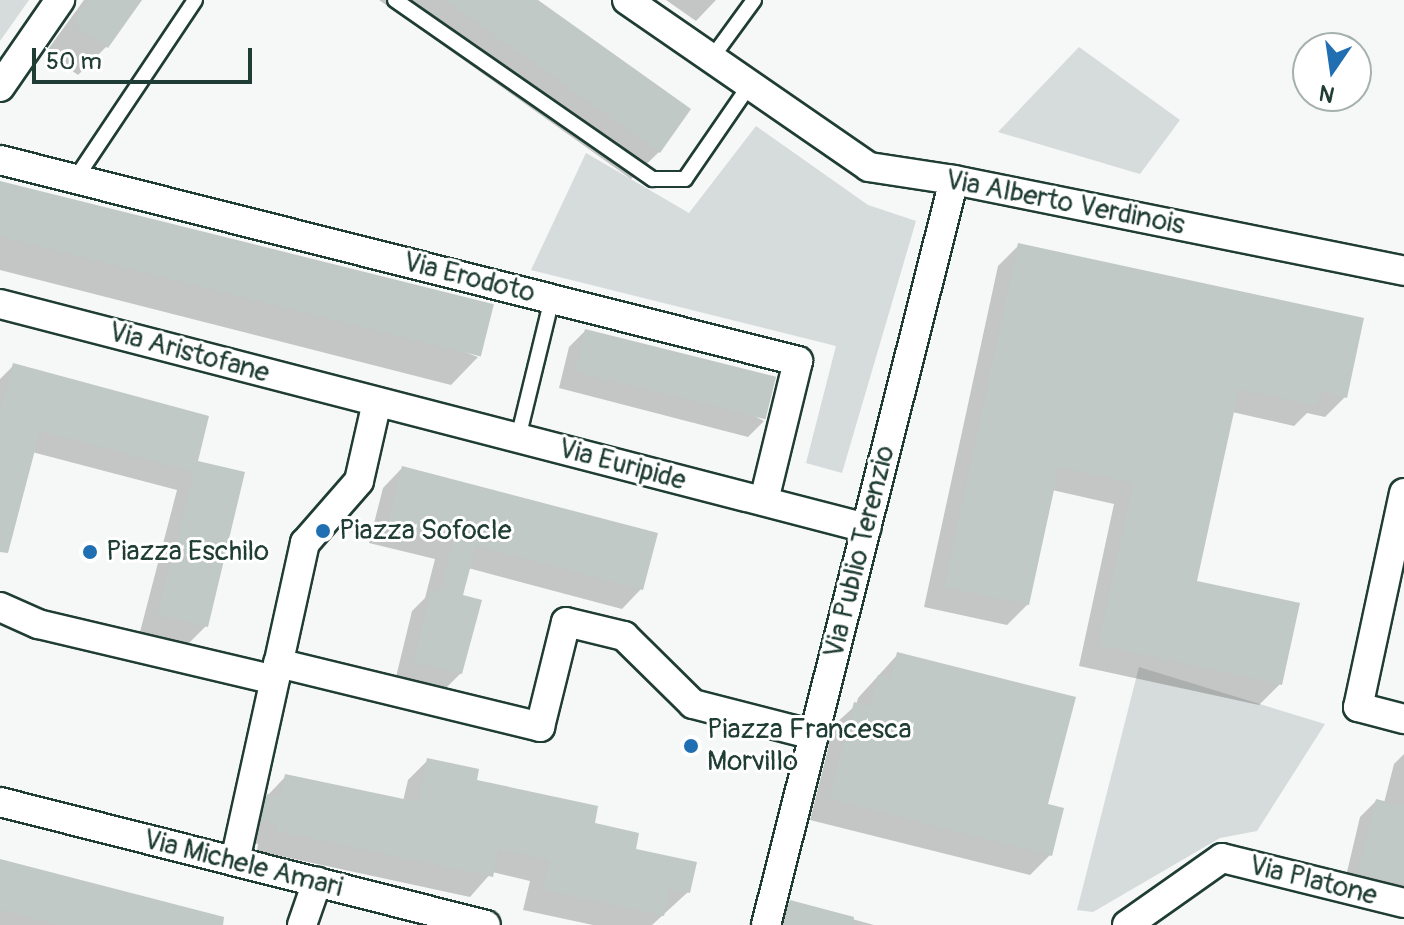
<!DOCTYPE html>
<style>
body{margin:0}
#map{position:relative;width:1404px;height:925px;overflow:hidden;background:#f6f7f7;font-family:Pangolin,sans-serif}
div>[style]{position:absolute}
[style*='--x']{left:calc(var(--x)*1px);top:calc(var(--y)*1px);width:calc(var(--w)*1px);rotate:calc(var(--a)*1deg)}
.green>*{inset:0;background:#d6dcdb}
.shadow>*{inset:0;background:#0003}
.building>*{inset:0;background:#c0c9c6;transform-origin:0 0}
.roads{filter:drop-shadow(2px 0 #1f3d34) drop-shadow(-2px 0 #1f3d34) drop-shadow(0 2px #1f3d34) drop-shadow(0 -2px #1f3d34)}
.service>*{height:14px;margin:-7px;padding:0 7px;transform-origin:7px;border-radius:7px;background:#fff}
.minor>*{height:28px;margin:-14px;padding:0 14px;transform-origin:14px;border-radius:14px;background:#fff}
.dots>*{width:22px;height:22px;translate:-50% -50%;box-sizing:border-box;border:4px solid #fff;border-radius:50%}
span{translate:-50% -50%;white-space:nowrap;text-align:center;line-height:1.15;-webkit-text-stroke:6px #fff;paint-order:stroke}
.street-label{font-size:28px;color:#1f3d34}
.poi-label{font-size:28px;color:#1f3d34}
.left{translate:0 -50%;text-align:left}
.north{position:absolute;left:1292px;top:32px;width:80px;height:80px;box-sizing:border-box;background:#fff;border:2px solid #a5b1ae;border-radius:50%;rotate:193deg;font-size:22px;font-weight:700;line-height:32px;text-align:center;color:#1f3d34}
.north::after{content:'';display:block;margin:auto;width:28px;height:36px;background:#1f6fb2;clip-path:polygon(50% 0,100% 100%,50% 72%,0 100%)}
.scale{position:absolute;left:32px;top:48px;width:220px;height:36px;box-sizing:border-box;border:4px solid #1f3d34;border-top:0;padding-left:10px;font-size:24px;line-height:28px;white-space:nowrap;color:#1f3d34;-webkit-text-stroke:6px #fff;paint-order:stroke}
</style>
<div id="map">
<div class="green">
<div style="clip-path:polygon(0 0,29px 0,0 41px)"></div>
<div style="clip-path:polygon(1079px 47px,1180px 120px,1140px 174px,998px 132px)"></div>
<div style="clip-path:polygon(756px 126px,868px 205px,916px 221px,842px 473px,806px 463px,836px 346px,531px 270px,586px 153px,689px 213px)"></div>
<div style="clip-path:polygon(1139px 667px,1325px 724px,1257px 831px,1220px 838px,1093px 912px,1077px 910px)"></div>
</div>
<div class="shadow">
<div style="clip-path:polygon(84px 0,140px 0,106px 47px,78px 75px,46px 52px)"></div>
<div style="clip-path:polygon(379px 0,535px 0,659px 152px,631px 179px)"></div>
<div style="clip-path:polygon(666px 0,716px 0,696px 21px)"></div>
<div style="clip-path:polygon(0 183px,478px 357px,451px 385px,0 270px)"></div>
<div style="clip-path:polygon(1019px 245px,1345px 397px,1325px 417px,1307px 413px,1294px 426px,1232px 412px,1195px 583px,1280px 684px,1259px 705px,1079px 666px,1114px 504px,1052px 490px,1028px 604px,1007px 625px,924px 607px,998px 266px)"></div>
<div style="clip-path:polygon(585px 331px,764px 421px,748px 437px,559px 388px,569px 347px)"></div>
<div style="clip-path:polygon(14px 365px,196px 463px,206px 626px,188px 644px,140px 632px,177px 490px,32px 452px,0 535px,0 379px)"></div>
<div style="clip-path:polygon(402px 468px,641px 589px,622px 609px,468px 568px,461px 596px,461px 673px,441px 693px,395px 681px,412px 611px,425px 598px,435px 559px,369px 543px,383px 488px)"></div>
<div style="clip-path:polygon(898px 654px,1046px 805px,1050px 855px,1030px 875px,810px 820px,834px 725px,856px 705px,858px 698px)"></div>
<div style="clip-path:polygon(1404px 754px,1404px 904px,1343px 889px,1360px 817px,1376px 801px,1384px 803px,1394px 764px)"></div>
<div style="clip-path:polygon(428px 760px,474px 781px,592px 825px,688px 892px,652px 925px,593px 925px,523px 910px,530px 881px,492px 872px,470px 897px,257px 851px,258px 844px,242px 841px,247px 817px,286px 776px,403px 801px,408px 780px)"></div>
<div style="clip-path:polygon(0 861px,208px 925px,0 925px)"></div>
<div style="clip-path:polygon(790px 902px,874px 925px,773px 925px,775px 918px)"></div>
</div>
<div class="building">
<div style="clip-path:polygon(89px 0,142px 0,108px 48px,72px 23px)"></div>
<div style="clip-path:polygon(445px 0,538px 0,691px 109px,660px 153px)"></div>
<div style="left:0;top:181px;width:509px;height:54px;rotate:14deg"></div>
<div style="clip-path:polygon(1018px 243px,1364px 318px,1347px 398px,1320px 391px,1317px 406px,1239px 389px,1197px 581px,1300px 603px,1282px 685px,1098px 645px,1133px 483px,1059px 467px,1029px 605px,944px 587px)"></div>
<div style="left:585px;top:329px;width:197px;height:44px;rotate:14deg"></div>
<div style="clip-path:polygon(13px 363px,209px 416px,198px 461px,245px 472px,208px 627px,157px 614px,194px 472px,40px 431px,8px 553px,0 552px,0 411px)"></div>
<div style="clip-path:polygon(402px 466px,658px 533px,643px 590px,476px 546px,463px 595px,482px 600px,462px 674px,413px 662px,431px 589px,440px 592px,453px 540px,388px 524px)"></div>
<div style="clip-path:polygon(897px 652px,1076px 697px,1048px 804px,1064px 808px,1052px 856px,829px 799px,854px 702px,870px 706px,878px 675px,891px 678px)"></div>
<div style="clip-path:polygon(427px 758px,479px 769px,477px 780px,598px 806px,595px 823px,639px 833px,636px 849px,697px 862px,690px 893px,670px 889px,664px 916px,543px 890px,549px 860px,499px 850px,493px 877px,276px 831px,278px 824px,261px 820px,267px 794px,280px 797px,285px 774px,418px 802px)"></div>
<div style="clip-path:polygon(1376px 799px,1404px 806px,1404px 884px,1357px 873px)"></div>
<div style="clip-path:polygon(0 859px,224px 917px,223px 925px,57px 925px,0 910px)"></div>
<div style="clip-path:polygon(790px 900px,854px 917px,853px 925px,784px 925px)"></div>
</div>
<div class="roads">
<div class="service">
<div style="--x:395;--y:0;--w:314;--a:34.8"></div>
<div style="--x:653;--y:179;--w:32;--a:0"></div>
<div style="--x:685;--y:179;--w:113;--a:-55.5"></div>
<div style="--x:711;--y:59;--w:73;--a:-53.9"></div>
<div style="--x:76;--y:178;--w:214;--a:-56.2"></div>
<div style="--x:518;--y:438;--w:143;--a:-76.3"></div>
</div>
<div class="minor">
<div style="--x:627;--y:0;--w:294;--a:34.6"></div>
<div style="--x:869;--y:167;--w:86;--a:8.7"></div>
<div style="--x:954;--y:180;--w:459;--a:11.4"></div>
<div style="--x:0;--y:87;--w:106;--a:-55.4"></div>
<div style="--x:0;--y:160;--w:823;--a:14.14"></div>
<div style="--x:798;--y:361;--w:144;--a:103.7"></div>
<div style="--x:0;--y:304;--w:895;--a:14.5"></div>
<div style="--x:1404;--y:493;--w:219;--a:102.1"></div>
<div style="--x:1358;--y:707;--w:48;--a:14.6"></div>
<div style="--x:0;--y:607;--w:42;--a:24.1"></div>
<div style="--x:38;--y:624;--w:243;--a:13.3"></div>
<div style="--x:278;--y:663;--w:270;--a:13.7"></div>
<div style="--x:540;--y:727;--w:108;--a:-76.1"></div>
<div style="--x:566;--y:622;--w:60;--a:13.6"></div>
<div style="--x:624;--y:636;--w:97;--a:44.6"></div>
<div style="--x:693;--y:704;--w:125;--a:14.4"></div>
<div style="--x:0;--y:802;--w:501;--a:14.2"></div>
<div style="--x:235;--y:861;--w:326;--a:-77.6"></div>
<div style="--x:305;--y:543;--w:82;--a:-48.9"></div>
<div style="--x:359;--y:481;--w:81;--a:-77.2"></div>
<div style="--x:302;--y:925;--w:46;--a:-70.8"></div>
<div style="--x:766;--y:925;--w:768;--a:-75.84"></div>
<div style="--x:1127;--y:925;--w:116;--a:-35.2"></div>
<div style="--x:1222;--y:858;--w:187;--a:13.9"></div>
</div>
</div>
<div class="dots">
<div style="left:323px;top:531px;background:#1f6fb2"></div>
<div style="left:90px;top:552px;background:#1f6fb2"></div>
<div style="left:691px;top:746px;background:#1f6fb2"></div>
</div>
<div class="street-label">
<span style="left:1065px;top:203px;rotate:11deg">Via Alberto Verdinois</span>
<span style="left:469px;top:278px;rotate:14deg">Via Erodoto</span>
<span style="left:189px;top:353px;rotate:15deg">Via Aristofane</span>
<span style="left:622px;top:465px;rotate:15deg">Via Euripide</span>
<span style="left:860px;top:552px;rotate:-76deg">Via Publio Terenzio</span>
<span style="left:243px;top:864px;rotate:14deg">Via Michele Amari</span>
<span style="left:1313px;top:881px;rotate:14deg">Via Platone</span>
</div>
<div class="poi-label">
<span class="left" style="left:339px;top:531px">Piazza Sofocle</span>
<span class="left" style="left:106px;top:552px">Piazza Eschilo</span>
<span class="left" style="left:707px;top:746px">Piazza Francesca<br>Morvillo</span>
</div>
<div class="north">N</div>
<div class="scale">50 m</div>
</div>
